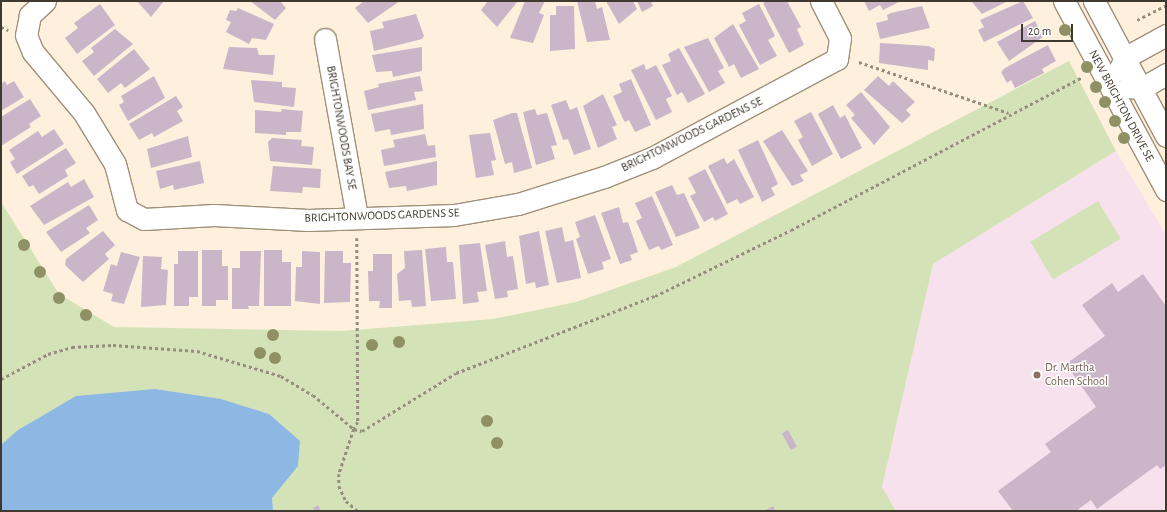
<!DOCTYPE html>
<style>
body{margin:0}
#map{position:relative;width:1167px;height:512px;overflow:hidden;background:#fef0dd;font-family:"Alegreya Sans",sans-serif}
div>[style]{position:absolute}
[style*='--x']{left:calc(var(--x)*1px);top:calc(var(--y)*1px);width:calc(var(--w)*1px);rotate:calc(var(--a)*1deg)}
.education>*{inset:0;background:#f7e1ed}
.green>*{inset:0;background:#d4e3b7;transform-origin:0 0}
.water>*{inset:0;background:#8eb8e4}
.building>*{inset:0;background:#cbb5c8;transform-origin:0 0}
.path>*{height:2.5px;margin-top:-1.25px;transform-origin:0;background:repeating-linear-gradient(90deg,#978d7f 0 3px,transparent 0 6px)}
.roads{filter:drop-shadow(1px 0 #a0907a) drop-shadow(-1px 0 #a0907a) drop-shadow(0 1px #a0907a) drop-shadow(0 -1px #a0907a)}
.minor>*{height:21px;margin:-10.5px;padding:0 10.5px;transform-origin:10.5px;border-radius:10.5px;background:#fff}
.trees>*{width:12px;height:12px;margin:-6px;border-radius:50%;background:#8f9165}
.dots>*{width:11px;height:11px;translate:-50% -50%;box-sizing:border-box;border:2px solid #fff;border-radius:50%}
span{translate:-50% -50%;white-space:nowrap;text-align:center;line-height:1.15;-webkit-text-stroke:3px #fff;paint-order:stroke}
.street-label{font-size:12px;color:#403930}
.education-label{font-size:12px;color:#785e54}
.left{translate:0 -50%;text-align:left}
.frame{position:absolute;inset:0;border:2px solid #403930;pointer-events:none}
.scale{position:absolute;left:1021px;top:24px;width:52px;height:18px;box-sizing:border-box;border:2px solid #403930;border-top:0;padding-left:5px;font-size:12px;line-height:14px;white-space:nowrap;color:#403930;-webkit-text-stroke:3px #fff;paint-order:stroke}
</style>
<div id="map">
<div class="education">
<div style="clip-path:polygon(1116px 151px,1166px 235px,1166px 511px,896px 511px,882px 487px,933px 264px)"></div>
</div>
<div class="green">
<div style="clip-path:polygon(1069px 61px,1116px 151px,933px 264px,882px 487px,896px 511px,1px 511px,1px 202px,59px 294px,114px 327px,341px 331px,493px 319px,576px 302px,676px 267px)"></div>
<div style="left:1098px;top:201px;width:44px;height:79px;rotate:59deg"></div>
</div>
<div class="water">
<div style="clip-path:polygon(155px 389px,221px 399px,269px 414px,300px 441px,298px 466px,272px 498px,273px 511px,1px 511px,1px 445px,18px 430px,76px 396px)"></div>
</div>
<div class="building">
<div style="clip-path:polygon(137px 1px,164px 1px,151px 17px)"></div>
<div style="clip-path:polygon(250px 1px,280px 1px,286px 8px,275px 20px)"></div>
<div style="clip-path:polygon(364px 1px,400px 1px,368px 23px,355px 8px)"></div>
<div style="clip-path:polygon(488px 1px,518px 1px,497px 27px,481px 10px)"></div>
<div style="clip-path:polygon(525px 1px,545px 1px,539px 13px,544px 15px,533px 43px,510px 38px)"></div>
<div style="clip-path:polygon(577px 1px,595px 1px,597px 9px,602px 7px,610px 40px,587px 42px)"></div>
<div style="clip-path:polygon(606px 1px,633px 1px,637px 9px,619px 24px)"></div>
<div style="clip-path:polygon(637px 1px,651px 1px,653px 6px,642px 12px)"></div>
<div style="clip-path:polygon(767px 1px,787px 1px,801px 27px,797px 29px,804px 45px,789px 53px,763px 3px)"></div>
<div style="clip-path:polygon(864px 1px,901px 1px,883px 10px,880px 5px,869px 11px)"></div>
<div style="clip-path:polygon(971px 1px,1008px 1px,982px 14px)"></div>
<div style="clip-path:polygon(1023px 1px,1033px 18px,984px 42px,978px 30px,984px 27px,980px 20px)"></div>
<div style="clip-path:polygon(100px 4px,115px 25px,77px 54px,65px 38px,78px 28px,74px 23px)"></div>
<div style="clip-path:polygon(759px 4px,775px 36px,768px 40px,777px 56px,760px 65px,739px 25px,746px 21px,742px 13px)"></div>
<div style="clip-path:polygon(556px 6px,574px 6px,575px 49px,550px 51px,550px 15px,556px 15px)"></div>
<div style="clip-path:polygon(922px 6px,930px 28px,880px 39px,876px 23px,888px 20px,887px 15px,891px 13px)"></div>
<div style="clip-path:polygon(238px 8px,274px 24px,266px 40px,252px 38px,249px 44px,226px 32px,231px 22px,226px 20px,230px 10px,236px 11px)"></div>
<div style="clip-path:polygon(416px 14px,424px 36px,422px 39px,374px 51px,370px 31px,384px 28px,382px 22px)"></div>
<div style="clip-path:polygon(1035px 21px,1043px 37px,1009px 61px,997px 42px)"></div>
<div style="clip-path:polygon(733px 24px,759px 69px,741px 78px,734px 64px,729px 67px,714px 38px)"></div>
<div style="clip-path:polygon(115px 29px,133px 44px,94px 76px,82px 61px,94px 52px,91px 48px)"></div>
<div style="clip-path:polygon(708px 38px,724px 68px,718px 71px,725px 83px,709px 92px,684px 47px)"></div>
<div style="clip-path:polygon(880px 43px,929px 46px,935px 49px,934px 61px,928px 60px,928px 70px,879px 63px)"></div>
<div style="clip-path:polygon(1048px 45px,1056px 61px,1042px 69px,1044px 73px,1015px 88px,1011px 80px,1007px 83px,1001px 72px,1005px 68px)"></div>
<div style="clip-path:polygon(229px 47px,257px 48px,259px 55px,275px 55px,273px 75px,223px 69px)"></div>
<div style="clip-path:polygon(422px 47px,422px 71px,393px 77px,392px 71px,376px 72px,372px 55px)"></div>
<div style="clip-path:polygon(679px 48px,705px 94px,688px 103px,682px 92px,677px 95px,662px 65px,671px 61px,668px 54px)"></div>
<div style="clip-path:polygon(134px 49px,150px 69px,125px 88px,121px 83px,108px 93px,97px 79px)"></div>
<div style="clip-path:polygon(644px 64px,646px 70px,656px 65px,672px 96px,666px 99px,672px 112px,656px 120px,631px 70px)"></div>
<div style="clip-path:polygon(154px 76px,165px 98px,128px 121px,119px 105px,124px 102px,121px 96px)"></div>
<div style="clip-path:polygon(420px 76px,423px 91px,414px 92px,416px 100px,368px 110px,364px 91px,379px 87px,378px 84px)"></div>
<div style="clip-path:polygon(878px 76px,889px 86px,893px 81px,915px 102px,906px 110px,911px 115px,902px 123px,864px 90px)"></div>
<div style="clip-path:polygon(631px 79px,651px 125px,635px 132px,629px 120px,625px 122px,623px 119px,613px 96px,622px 92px,619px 84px)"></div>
<div style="clip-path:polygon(251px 80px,282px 82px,282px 87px,296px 88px,294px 107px,254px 102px)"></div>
<div style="clip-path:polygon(5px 81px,7px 85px,14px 81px,24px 97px,1px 111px,1px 84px)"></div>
<div style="clip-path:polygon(861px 92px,890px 127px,874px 145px,851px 118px,855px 115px,846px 105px)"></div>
<div style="clip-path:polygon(603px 94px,617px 125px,612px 127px,617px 139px,598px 148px,583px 106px)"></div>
<div style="clip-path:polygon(176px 96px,183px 107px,177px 111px,183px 121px,154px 137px,152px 133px,139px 140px,129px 124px)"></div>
<div style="clip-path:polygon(30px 99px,41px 116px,29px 124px,31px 127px,1px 146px,1px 117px)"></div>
<div style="clip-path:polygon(566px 100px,570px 110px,577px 107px,591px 149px,574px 155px,568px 139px,563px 140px,551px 105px)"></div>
<div style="clip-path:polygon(423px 104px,424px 129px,391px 135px,390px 129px,375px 132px,371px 114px)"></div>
<div style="clip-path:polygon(833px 105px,840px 118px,845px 115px,862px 148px,841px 159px,818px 114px)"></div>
<div style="clip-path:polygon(282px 109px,303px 111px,301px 132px,286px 132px,286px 135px,255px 133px,255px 110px,281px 112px)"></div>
<div style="clip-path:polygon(535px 109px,537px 115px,547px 113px,557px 145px,551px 146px,555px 159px,536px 165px,523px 112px)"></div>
<div style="clip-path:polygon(811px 112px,833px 154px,812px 166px,798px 140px,803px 137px,794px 121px)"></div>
<div style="clip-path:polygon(512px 113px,517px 113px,532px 168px,514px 173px,512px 162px,505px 164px,493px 120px)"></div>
<div style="clip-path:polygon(54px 129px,64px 144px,17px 174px,10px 162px,15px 159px,9px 150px,38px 131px,42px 137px)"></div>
<div style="clip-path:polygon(782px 130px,808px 171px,800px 175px,804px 181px,792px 186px,763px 141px)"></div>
<div style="clip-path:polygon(490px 133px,496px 160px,491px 161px,494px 175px,476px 178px,469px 135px)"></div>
<div style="clip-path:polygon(425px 134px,428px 146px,435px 145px,436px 157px,384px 166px,381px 150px,395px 147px,393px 140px)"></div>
<div style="clip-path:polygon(188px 136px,192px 157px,151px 168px,147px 149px)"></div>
<div style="clip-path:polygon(272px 138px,302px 140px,301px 146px,314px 147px,312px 165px,270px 161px,268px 142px)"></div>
<div style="clip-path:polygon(758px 140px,778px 184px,771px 188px,775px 195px,762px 202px,738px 150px)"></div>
<div style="clip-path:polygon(66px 148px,76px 163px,65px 170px,68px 176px,39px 194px,33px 185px,29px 187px,22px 176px)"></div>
<div style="clip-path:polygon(724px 158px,727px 164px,734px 159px,754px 197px,740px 204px,737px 199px,727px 204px,708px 166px)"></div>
<div style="clip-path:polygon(200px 161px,204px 183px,174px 190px,173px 185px,160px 189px,156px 171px)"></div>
<div style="clip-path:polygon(437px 161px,437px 185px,407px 191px,406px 186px,389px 188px,385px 172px)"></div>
<div style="clip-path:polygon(273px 166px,321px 169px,320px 188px,303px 187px,302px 193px,270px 191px)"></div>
<div style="clip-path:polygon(705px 169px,728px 214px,715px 221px,713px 217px,704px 222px,690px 196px,696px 193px,688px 178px)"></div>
<div style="clip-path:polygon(84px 179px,94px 197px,44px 225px,30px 206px,68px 182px,71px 187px)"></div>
<div style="clip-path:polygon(672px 185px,677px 195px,684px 193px,700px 228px,676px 237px,655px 192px)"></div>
<div style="clip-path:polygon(652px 196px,673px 245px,661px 250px,659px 246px,649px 250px,636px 221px,642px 218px,635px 203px)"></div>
<div style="clip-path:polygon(89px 205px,98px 220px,86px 228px,90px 233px,61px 252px,46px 232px)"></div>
<div style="clip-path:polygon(619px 207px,623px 223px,628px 222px,638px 252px,630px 255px,632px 260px,620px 264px,601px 213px)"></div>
<div style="clip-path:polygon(595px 215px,611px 259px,602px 262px,604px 269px,588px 274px,576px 239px,580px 237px,575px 222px)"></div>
<div style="clip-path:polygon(562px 227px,565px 242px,573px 240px,581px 278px,557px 283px,545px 231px)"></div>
<div style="clip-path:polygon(103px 231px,115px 245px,105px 254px,109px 259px,83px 282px,65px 265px,66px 259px)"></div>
<div style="clip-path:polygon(539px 231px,549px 285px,536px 288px,535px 282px,526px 284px,519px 236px)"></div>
<div style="clip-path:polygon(505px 241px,507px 257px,513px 256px,518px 289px,507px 291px,508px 297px,495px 299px,485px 245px)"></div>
<div style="clip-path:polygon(480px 243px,487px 291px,477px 292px,479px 302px,463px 304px,459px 245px)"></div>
<div style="clip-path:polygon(446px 247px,447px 262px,453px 262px,456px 299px,431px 301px,425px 249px)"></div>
<div style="clip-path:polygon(202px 250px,222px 250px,222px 266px,228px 266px,228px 300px,216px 300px,216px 306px,202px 306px)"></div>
<div style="clip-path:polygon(264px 250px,282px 250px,282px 262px,291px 262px,291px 306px,264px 306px)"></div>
<div style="clip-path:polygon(422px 250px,426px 306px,412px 307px,411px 300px,399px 301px,397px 274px,405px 268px,404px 251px)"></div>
<div style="clip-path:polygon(178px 251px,198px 251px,198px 297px,189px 297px,189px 306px,174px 306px,174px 264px,178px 264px)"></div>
<div style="clip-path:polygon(240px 251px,261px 251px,259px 306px,248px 306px,249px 309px,232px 309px,232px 268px,240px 268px)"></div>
<div style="clip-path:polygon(302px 251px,320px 252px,320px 304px,295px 301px,296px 267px,302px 267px)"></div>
<div style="clip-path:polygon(325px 251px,343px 251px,343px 263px,351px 263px,350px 302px,324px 303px)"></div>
<div style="clip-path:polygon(121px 252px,140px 257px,124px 304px,111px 301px,113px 294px,103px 291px,111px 264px,117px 266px)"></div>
<div style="clip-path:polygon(373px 254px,392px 254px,392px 308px,379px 308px,380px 301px,369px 301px,368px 271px,373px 271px)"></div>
<div style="clip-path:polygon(143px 256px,162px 257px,161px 269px,168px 270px,166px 305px,141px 307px)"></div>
<div style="clip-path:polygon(1143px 274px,1166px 306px,1166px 465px,1160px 469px,1157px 465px,1097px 509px,1091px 500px,1076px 511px,1013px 511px,998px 491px,1051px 452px,1045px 444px,1096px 407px,1066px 364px,1105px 336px,1082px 305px,1112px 283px,1118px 292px)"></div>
<div style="left:788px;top:430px;width:19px;height:7px;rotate:62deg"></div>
<div style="clip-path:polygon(318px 505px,321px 511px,315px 511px,313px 508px)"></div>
<div style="clip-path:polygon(773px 506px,776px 511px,764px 511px)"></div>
</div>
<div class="path">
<div style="--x:1137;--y:20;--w:33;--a:-27"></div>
<div style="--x:1;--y:27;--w:8;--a:23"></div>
<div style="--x:859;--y:62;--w:158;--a:18.8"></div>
<div style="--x:357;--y:238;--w:184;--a:89.7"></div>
<div style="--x:358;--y:422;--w:8;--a:120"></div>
<div style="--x:354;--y:429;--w:8;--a:14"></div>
<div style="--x:362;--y:431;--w:110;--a:-31.7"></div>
<div style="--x:456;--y:373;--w:213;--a:-21.2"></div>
<div style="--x:655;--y:296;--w:151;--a:-25.9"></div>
<div style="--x:791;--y:230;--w:330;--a:-27.7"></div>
<div style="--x:1;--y:379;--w:53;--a:-28"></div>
<div style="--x:48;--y:354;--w:25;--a:-16"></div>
<div style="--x:72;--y:347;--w:41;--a:-2.8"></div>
<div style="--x:113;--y:345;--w:84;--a:4.1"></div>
<div style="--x:197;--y:351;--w:88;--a:16.6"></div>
<div style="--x:281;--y:376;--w:37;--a:31"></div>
<div style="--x:313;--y:395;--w:53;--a:39.7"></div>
<div style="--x:354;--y:429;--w:47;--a:108.4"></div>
<div style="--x:339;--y:474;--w:12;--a:90"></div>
<div style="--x:339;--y:486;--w:17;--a:65"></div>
<div style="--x:346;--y:501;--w:16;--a:40"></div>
</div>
<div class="roads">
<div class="minor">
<div style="--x:45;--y:1;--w:21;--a:137"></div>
<div style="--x:30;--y:15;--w:20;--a:101"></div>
<div style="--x:26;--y:35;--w:18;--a:68"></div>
<div style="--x:33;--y:52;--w:80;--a:50.1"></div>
<div style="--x:84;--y:113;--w:60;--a:58.7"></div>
<div style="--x:115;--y:164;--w:48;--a:75.4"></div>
<div style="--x:127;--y:210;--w:19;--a:28"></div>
<div style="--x:144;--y:219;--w:70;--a:-3.3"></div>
<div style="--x:214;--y:215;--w:94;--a:3"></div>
<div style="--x:308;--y:220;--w:146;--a:-2"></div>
<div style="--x:454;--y:215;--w:65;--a:-9.8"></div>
<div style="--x:518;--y:204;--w:90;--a:-17.4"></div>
<div style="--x:604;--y:177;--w:52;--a:-21.6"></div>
<div style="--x:652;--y:158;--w:210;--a:-28.2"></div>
<div style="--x:837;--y:59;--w:21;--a:-82"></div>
<div style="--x:840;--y:38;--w:42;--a:-117.2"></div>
<div style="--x:1064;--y:1;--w:215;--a:61.6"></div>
<div style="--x:1094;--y:1;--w:153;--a:61.9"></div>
<div style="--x:325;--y:39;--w:181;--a:79.8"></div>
<div style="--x:1119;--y:70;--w:15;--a:-62"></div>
<div style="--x:1126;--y:57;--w:46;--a:-28.8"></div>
<div style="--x:1128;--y:87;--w:14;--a:4"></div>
<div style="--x:1142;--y:88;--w:28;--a:-30"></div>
</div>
</div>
<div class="trees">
<div style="left:1065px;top:30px"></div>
<div style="left:1087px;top:67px"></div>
<div style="left:1096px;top:87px"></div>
<div style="left:1105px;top:102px"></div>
<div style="left:1115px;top:121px"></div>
<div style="left:1124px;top:138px"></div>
<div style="left:24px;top:245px"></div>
<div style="left:40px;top:272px"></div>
<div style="left:59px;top:298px"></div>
<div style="left:86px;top:315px"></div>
<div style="left:273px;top:335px"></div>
<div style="left:399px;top:342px"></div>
<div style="left:372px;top:345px"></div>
<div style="left:260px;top:353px"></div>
<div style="left:275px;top:358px"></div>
<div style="left:487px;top:421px"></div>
<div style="left:497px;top:443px"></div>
</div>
<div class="dots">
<div style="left:1037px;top:375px;background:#8d6e63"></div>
</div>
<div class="street-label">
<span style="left:1121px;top:106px;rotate:62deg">NEW BRIGHTON DRIVE SE</span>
<span style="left:341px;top:128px;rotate:80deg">BRIGHTONWOODS BAY SE</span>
<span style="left:692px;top:135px;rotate:-26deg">BRIGHTONWOODS GARDENS SE</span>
<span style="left:382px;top:216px;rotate:-2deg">BRIGHTONWOODS GARDENS SE</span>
</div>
<div class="education-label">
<span class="left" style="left:1045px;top:375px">Dr. Martha<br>Cohen School</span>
</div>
<div class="frame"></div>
<div class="scale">20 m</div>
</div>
